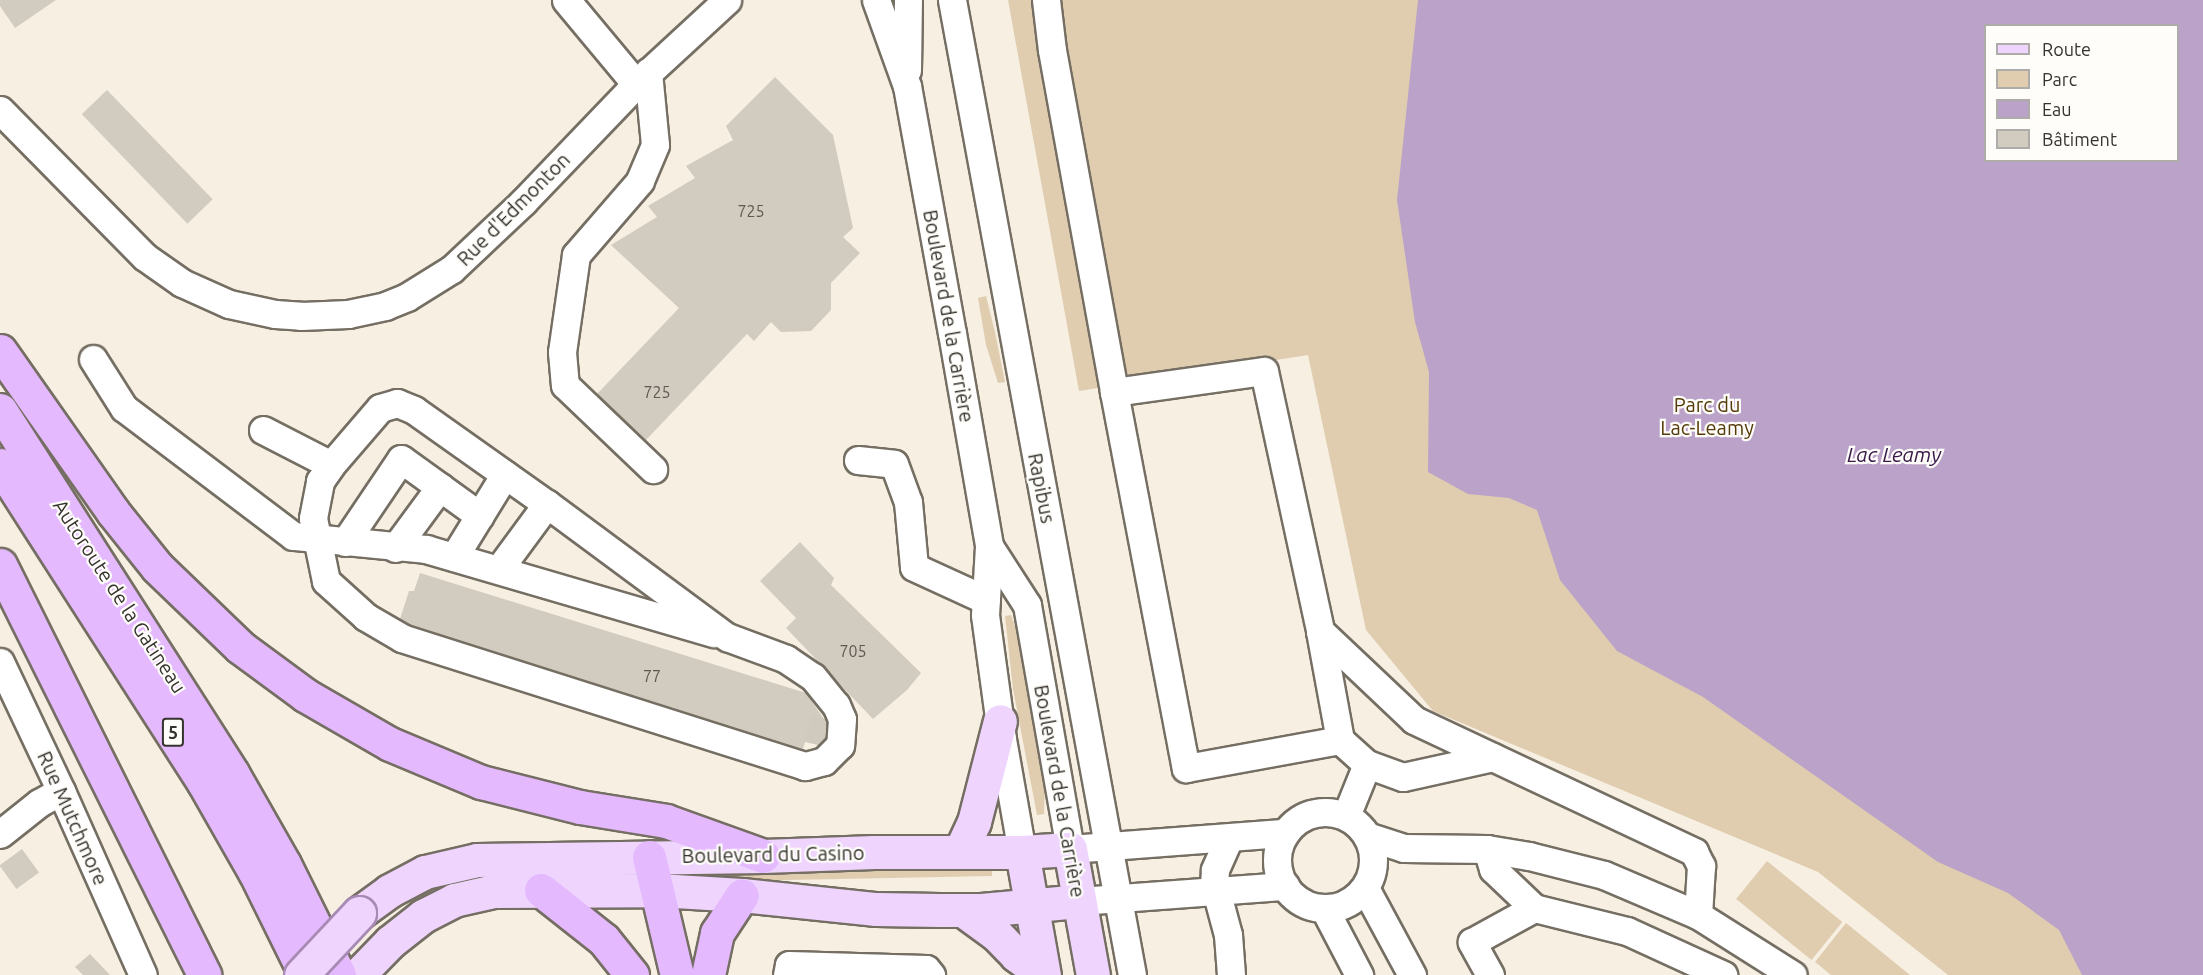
<!DOCTYPE html>
<meta charset="utf-8">
<style>
body{margin:0}
#map{position:relative;width:2203px;height:975px;overflow:hidden;background:#f6efe2;font-family:Ubuntu,sans-serif}
div>[style]{position:absolute}
[style*='--x']{left:calc(var(--x)*1px);top:calc(var(--y)*1px);width:calc(var(--w)*1px);rotate:calc(var(--a)*1deg)}
.green>*{inset:0;background:#e0cdb0;transform-origin:0 0}
.water>*{inset:0;background:#baa2c8}
.building>*{inset:0;background:#d2cbbf;transform-origin:0 0}
.minor-tunnel>*{height:27px;margin-top:-13.5px;transform-origin:0;background:repeating-linear-gradient(90deg,#d0c9be 0 27px,transparent 0 41px)}
.roads{filter:drop-shadow(2px 0 #756e63) drop-shadow(-2px 0 #756e63) drop-shadow(0 2px #756e63) drop-shadow(0 -2px #756e63)}
.minor>*{height:27px;margin:-13.5px;padding:0 13.5px;transform-origin:13.5px;border-radius:13.5px;background:#fff}
.minor>.ring{margin:-13.5px;padding:0;box-sizing:content-box;background:none;border:27px solid #fff;border-radius:50%}
.major>*{height:33px;margin:-16.5px;padding:0 16.5px;transform-origin:16.5px;border-radius:16.5px;background:#efd5fe}
.highway>*{height:33px;margin:-16.5px;padding:0 16.5px;transform-origin:16.5px;border-radius:16.5px;background:#e5b9fe}
.bridges{filter:drop-shadow(2px 0 #a88ab5) drop-shadow(-2px 0 #a88ab5) drop-shadow(0 2px #a88ab5) drop-shadow(0 -2px #a88ab5)}
.major-bridge>*{height:33px;margin:-16.5px;padding:0 16.5px;transform-origin:16.5px;border-radius:16.5px;background:#efd5fe}
span{translate:-50% -50%;white-space:nowrap;text-align:center;line-height:1.15;-webkit-text-stroke:4.5px #fefdfa;paint-order:stroke}
.number-label{font-size:16px;color:#5d5952}
.number-label span{-webkit-text-stroke-width:0}
.shield-label span{padding:2px 4px;background:#fefdfa;border:2px solid;border-radius:4px;-webkit-text-stroke-width:0}
.shield-label{font-size:18px;color:#36332e;font-weight:700}
.street-label{font-size:20px;color:#36332e}
.park-label{font-size:20px;color:#553b08}
.water-label{font-size:21px;color:#391949;font-style:italic}
.legend{position:absolute;left:1984px;top:24px;width:195px;height:138px;box-sizing:border-box;background:#fefdfa;border:2px solid #aeaca8;margin:0;padding:8px 10px;list-style:none;font-size:18px;color:#36332e}
.legend li{display:flex;align-items:center;gap:12px;height:30px}
.legend b{width:30px;border:2px solid #aeaca8}
</style>
<div id="map">
<div class="green">
<div style="clip-path:polygon(evenodd,1008px 0,2203px 0,2203px 975px,1948px 975px,1818px 872px,1433px 711px,1366px 630px,1308px 355px,1079px 391px,1008px 0,1986px 26px,2178px 26px,2178px 160px,1986px 160px,1986px 26px)"></div>
<div style="clip-path:polygon(986px 296px,995px 332px,1005px 382px,998px 383px,986px 345px,978px 298px)"></div>
<div style="clip-path:polygon(1011px 615px,1020px 640px,1045px 782px,1044px 814px,1037px 815px,1013px 689px,1005px 616px)"></div>
<div style="left:1767px;top:861px;width:97px;height:49px;rotate:39deg"></div>
<div style="clip-path:polygon(979px 866px,992px 870px,992px 876px,743px 881px,683px 877px,683px 873px)"></div>
<div style="clip-path:polygon(1846px 923px,1910px 975px,1831px 975px,1815px 962px)"></div>
</div>
<div class="water">
<div style="clip-path:polygon(evenodd,1418px 0,2203px 0,2203px 975px,2082px 975px,2059px 930px,2008px 893px,1938px 862px,1703px 697px,1617px 651px,1560px 580px,1537px 510px,1509px 498px,1468px 494px,1428px 472px,1429px 372px,1415px 322px,1397px 200px,1418px 0,1986px 26px,2178px 26px,2178px 160px,1986px 160px,1986px 26px)"></div>
</div>
<div class="building">
<div style="clip-path:polygon(0 0,56px 0,15px 28px,0 6px)"></div>
<div style="clip-path:polygon(775px 77px,833px 135px,853px 228px,843px 237px,860px 253px,831px 283px,831px 310px,811px 331px,781px 332px,771px 322px,754px 341px,747px 334px,646px 440px,597px 394px,679px 308px,611px 245px,657px 217px,648px 206px,695px 178px,686px 166px,733px 140px,726px 126px)"></div>
<div style="left:107px;top:90px;width:152px;height:35px;rotate:46deg"></div>
<div style="clip-path:polygon(800px 542px,834px 578px,831px 585px,921px 673px,907px 690px,873px 719px,786px 628px,796px 618px,760px 581px)"></div>
<div style="clip-path:polygon(420px 573px,806px 693px,826px 722px,825px 738px,818px 745px,805px 742px,803px 749px,408px 624px,400px 619px,409px 591px,414px 591px)"></div>
<div style="left:22px;top:849px;width:29px;height:28px;rotate:54deg"></div>
<div style="clip-path:polygon(90px 954px,110px 975px,83px 975px,75px 967px)"></div>
</div>
<div class="minor-tunnel">
<div style="--x:817;--y:744;--w:27;--a:-73"></div>
</div>
<div class="roads">
<div class="minor">
<div style="--x:566;--y:0;--w:109;--a:50.2"></div>
<div style="--x:876;--y:0;--w:91;--a:70.2"></div>
<div style="--x:907;--y:86;--w:251;--a:79.7"></div>
<div style="--x:952;--y:333;--w:216;--a:80.1"></div>
<div style="--x:989;--y:546;--w:69;--a:93.3"></div>
<div style="--x:985;--y:615;--w:125;--a:82.2"></div>
<div style="--x:1002;--y:739;--w:115;--a:80"></div>
<div style="--x:952;--y:0;--w:991;--a:79.54"></div>
<div style="--x:1046;--y:0;--w:50;--a:83.2"></div>
<div style="--x:1052;--y:50;--w:348;--a:79.7"></div>
<div style="--x:1114;--y:392;--w:383;--a:79.2"></div>
<div style="--x:1186;--y:768;--w:157;--a:-10.3"></div>
<div style="--x:907;--y:70;--w:70;--a:-89.2"></div>
<div style="--x:648;--y:72;--w:73;--a:84.5"></div>
<div style="--x:655;--y:145;--w:39;--a:113"></div>
<div style="--x:640;--y:181;--w:98;--a:130.9"></div>
<div style="--x:576;--y:255;--w:98;--a:98.2"></div>
<div style="--x:562;--y:352;--w:33;--a:85"></div>
<div style="--x:565;--y:385;--w:122;--a:43.7"></div>
<div style="--x:0;--y:110;--w:206;--a:45.4"></div>
<div style="--x:145;--y:257;--w:45;--a:35.1"></div>
<div style="--x:182;--y:283;--w:51;--a:24.1"></div>
<div style="--x:229;--y:304;--w:47;--a:12.3"></div>
<div style="--x:275;--y:314;--w:26;--a:4"></div>
<div style="--x:301;--y:316;--w:47;--a:-2.4"></div>
<div style="--x:348;--y:314;--w:38;--a:-12"></div>
<div style="--x:385;--y:306;--w:24;--a:-22"></div>
<div style="--x:407;--y:297;--w:53;--a:-31.9"></div>
<div style="--x:452;--y:269;--w:98;--a:-43.3"></div>
<div style="--x:523;--y:202;--w:163;--a:-46.2"></div>
<div style="--x:636;--y:84;--w:124;--a:-42.7"></div>
<div style="--x:93;--y:359;--w:58;--a:57.7"></div>
<div style="--x:124;--y:408;--w:212;--a:37.1"></div>
<div style="--x:293;--y:536;--w:134;--a:5.6"></div>
<div style="--x:426;--y:549;--w:300;--a:16.3"></div>
<div style="--x:1114;--y:392;--w:151;--a:-8"></div>
<div style="--x:1264;--y:371;--w:266;--a:77.8"></div>
<div style="--x:1320;--y:631;--w:129;--a:43.4"></div>
<div style="--x:1414;--y:720;--w:310;--a:25.2"></div>
<div style="--x:1694;--y:852;--w:16;--a:63"></div>
<div style="--x:1701;--y:866;--w:49;--a:93.5"></div>
<div style="--x:397;--y:403;--w:18;--a:22"></div>
<div style="--x:414;--y:410;--w:163;--a:35.3"></div>
<div style="--x:547;--y:504;--w:224;--a:36.5"></div>
<div style="--x:727;--y:637;--w:63;--a:20.4"></div>
<div style="--x:786;--y:659;--w:32;--a:34"></div>
<div style="--x:813;--y:677;--w:36;--a:51"></div>
<div style="--x:836;--y:705;--w:15;--a:67"></div>
<div style="--x:842;--y:719;--w:26;--a:94"></div>
<div style="--x:840;--y:745;--w:23;--a:135"></div>
<div style="--x:824;--y:761;--w:20;--a:165"></div>
<div style="--x:805;--y:766;--w:423;--a:-162.4"></div>
<div style="--x:402;--y:638;--w:42;--a:-149.7"></div>
<div style="--x:366;--y:617;--w:54;--a:-138"></div>
<div style="--x:326;--y:581;--w:64;--a:-101.7"></div>
<div style="--x:313;--y:518;--w:38;--a:-79"></div>
<div style="--x:320;--y:481;--w:19;--a:-55"></div>
<div style="--x:331;--y:465;--w:75;--a:-49.3"></div>
<div style="--x:380;--y:408;--w:18;--a:-16"></div>
<div style="--x:263;--y:430;--w:76;--a:27.2"></div>
<div style="--x:858;--y:460;--w:36;--a:6"></div>
<div style="--x:894;--y:464;--w:40;--a:69.8"></div>
<div style="--x:908;--y:502;--w:65;--a:84.7"></div>
<div style="--x:914;--y:567;--w:79;--a:24.6"></div>
<div style="--x:345;--y:542;--w:100;--a:-56"></div>
<div style="--x:401;--y:459;--w:97;--a:35.8"></div>
<div style="--x:989;--y:546;--w:70;--a:57.2"></div>
<div style="--x:1027;--y:605;--w:248;--a:80"></div>
<div style="--x:1070;--y:849;--w:216;--a:-4.3"></div>
<div style="--x:395;--y:548;--w:76;--a:-53.6"></div>
<div style="--x:454;--y:557;--w:97;--a:-58.4"></div>
<div style="--x:499;--y:569;--w:81;--a:-53.6"></div>
<div style="--x:1320;--y:631;--w:111;--a:79.6"></div>
<div style="--x:1340;--y:740;--w:36;--a:42"></div>
<div style="--x:1367;--y:764;--w:38;--a:20"></div>
<div style="--x:1403;--y:777;--w:92;--a:-12.5"></div>
<div style="--x:0;--y:662;--w:143;--a:64.7"></div>
<div style="--x:61;--y:791;--w:201;--a:66"></div>
<div class="ring" style="left:1277px;top:812px;width:69px;height:69px"></div>
<div style="--x:1346;--y:816;--w:56;--a:-68"></div>
<div style="--x:0;--y:834;--w:50;--a:-38.5"></div>
<div style="--x:39;--y:803;--w:25;--a:-29"></div>
<div style="--x:1367;--y:836;--w:39;--a:18"></div>
<div style="--x:1404;--y:848;--w:83;--a:0.7"></div>
<div style="--x:1487;--y:849;--w:43;--a:9.5"></div>
<div style="--x:1529;--y:856;--w:77;--a:14.2"></div>
<div style="--x:1604;--y:875;--w:102;--a:23.1"></div>
<div style="--x:1698;--y:915;--w:112;--a:32.3"></div>
<div style="--x:1229;--y:838;--w:35;--a:114"></div>
<div style="--x:1215;--y:870;--w:13;--a:94"></div>
<div style="--x:1214;--y:883;--w:54;--a:74.9"></div>
<div style="--x:1228;--y:935;--w:40;--a:85.7"></div>
<div style="--x:1487;--y:849;--w:21;--a:73"></div>
<div style="--x:1493;--y:869;--w:57;--a:43.6"></div>
<div style="--x:1365;--y:888;--w:99;--a:61.6"></div>
<div style="--x:1079;--y:901;--w:207;--a:-4.2"></div>
<div style="--x:1324;--y:908;--w:76;--a:62.4"></div>
<div style="--x:787;--y:975;--w:10;--a:-79"></div>
<div style="--x:789;--y:965;--w:137;--a:1.7"></div>
<div style="--x:926;--y:969;--w:8;--a:50"></div>
<div style="--x:1490;--y:975;--w:38;--a:-119"></div>
<div style="--x:1472;--y:942;--w:71;--a:-28.7"></div>
<div style="--x:1534;--y:908;--w:96;--a:13.9"></div>
<div style="--x:1627;--y:931;--w:106;--a:24.6"></div>
</div>
<div class="major">
<div style="--x:960;--y:852;--w:33;--a:-65"></div>
<div style="--x:974;--y:822;--w:104;--a:-75.6"></div>
<div style="--x:1022;--y:852;--w:125;--a:79.9"></div>
<div style="--x:964;--y:911;--w:39;--a:36"></div>
<div style="--x:996;--y:934;--w:29;--a:46"></div>
<div style="--x:1016;--y:955;--w:34;--a:36"></div>
<div style="--x:359;--y:913;--w:37;--a:-36"></div>
<div style="--x:389;--y:891;--w:41;--a:-27.8"></div>
<div style="--x:425;--y:872;--w:53;--a:-13"></div>
<div style="--x:477;--y:860;--w:286;--a:-0.8"></div>
<div style="--x:763;--y:856;--w:111;--a:-2.1"></div>
<div style="--x:874;--y:852;--w:148;--a:0"></div>
<div style="--x:1022;--y:852;--w:48;--a:-3.6"></div>
<div style="--x:1070;--y:849;--w:128;--a:79.7"></div>
<div style="--x:358;--y:975;--w:46;--a:-45.9"></div>
<div style="--x:390;--y:942;--w:42;--a:-38.2"></div>
<div style="--x:423;--y:916;--w:35;--a:-27"></div>
<div style="--x:454;--y:900;--w:41;--a:-12.7"></div>
<div style="--x:494;--y:891;--w:164;--a:-0.3"></div>
<div style="--x:658;--y:890;--w:84;--a:3.4"></div>
<div style="--x:742;--y:895;--w:135;--a:6"></div>
<div style="--x:876;--y:909;--w:64;--a:0.9"></div>
<div style="--x:940;--y:910;--w:41;--a:0"></div>
<div style="--x:981;--y:910;--w:98;--a:-5.2"></div>
</div>
<div class="highway">
<div style="--x:0;--y:351;--w:197;--a:54.9"></div>
<div style="--x:113;--y:512;--w:70;--a:51.3"></div>
<div style="--x:157;--y:567;--w:115;--a:43.9"></div>
<div style="--x:240;--y:647;--w:81;--a:36.4"></div>
<div style="--x:305;--y:695;--w:98;--a:30"></div>
<div style="--x:390;--y:744;--w:99;--a:22.7"></div>
<div style="--x:481;--y:782;--w:102;--a:14.2"></div>
<div style="--x:580;--y:807;--w:87;--a:9.2"></div>
<div style="--x:666;--y:821;--w:103;--a:19.8"></div>
<div style="--x:0;--y:410;--w:431;--a:57.4"></div>
<div style="--x:232;--y:773;--w:105;--a:60.3"></div>
<div style="--x:284;--y:864;--w:124;--a:63.6"></div>
<div style="--x:0;--y:465;--w:376;--a:57.3"></div>
<div style="--x:203;--y:781;--w:105;--a:60.3"></div>
<div style="--x:255;--y:872;--w:115;--a:63.7"></div>
<div style="--x:0;--y:565;--w:458;--a:63.5"></div>
<div style="--x:649;--y:857;--w:121;--a:76.7"></div>
<div style="--x:541;--y:890;--w:80;--a:38.4"></div>
<div style="--x:604;--y:940;--w:45;--a:51.3"></div>
<div style="--x:708;--y:975;--w:43;--a:-77.9"></div>
<div style="--x:717;--y:933;--w:45;--a:-56.7"></div>
</div>
</div>
<div class="bridges">
<div class="major-bridge">
<div style="--x:301;--y:975;--w:85;--a:-46.9"></div>
</div>
</div>
<div class="number-label">
<span style="left:751px;top:211px">725</span>
<span style="left:657px;top:392px">725</span>
<span style="left:853px;top:651px">705</span>
<span style="left:652px;top:676px">77</span>
</div>
<div class="shield-label">
<span style="left:173px;top:732px">5</span>
</div>
<div class="street-label">
<span style="left:513px;top:209px;rotate:-45deg">Rue d'Edmonton</span>
<span style="left:949px;top:316px;rotate:80deg">Boulevard de la Carrière</span>
<span style="left:1042px;top:488px;rotate:79deg">Rapibus</span>
<span style="left:120px;top:596px;rotate:57deg">Autoroute de la Gatineau</span>
<span style="left:1060px;top:791px;rotate:80deg">Boulevard de la Carrière</span>
<span style="left:73px;top:818px;rotate:66deg">Rue Mutchmore</span>
<span style="left:773px;top:854px;rotate:-1deg">Boulevard du Casino</span>
</div>
<div class="park-label">
<span style="left:1707px;top:416px">Parc du<br>Lac-Leamy</span>
</div>
<div class="water-label">
<span style="left:1894px;top:454px">Lac Leamy</span>
</div>
<ul class="legend">
<li><b style="height:8px;background:#efd5fe"></b>Route</li>
<li><b style="height:16px;background:#e0cdb0"></b>Parc</li>
<li><b style="height:16px;background:#baa2c8"></b>Eau</li>
<li><b style="height:16px;background:#d2cbbf"></b>Bâtiment</li>
</ul>
</div>
